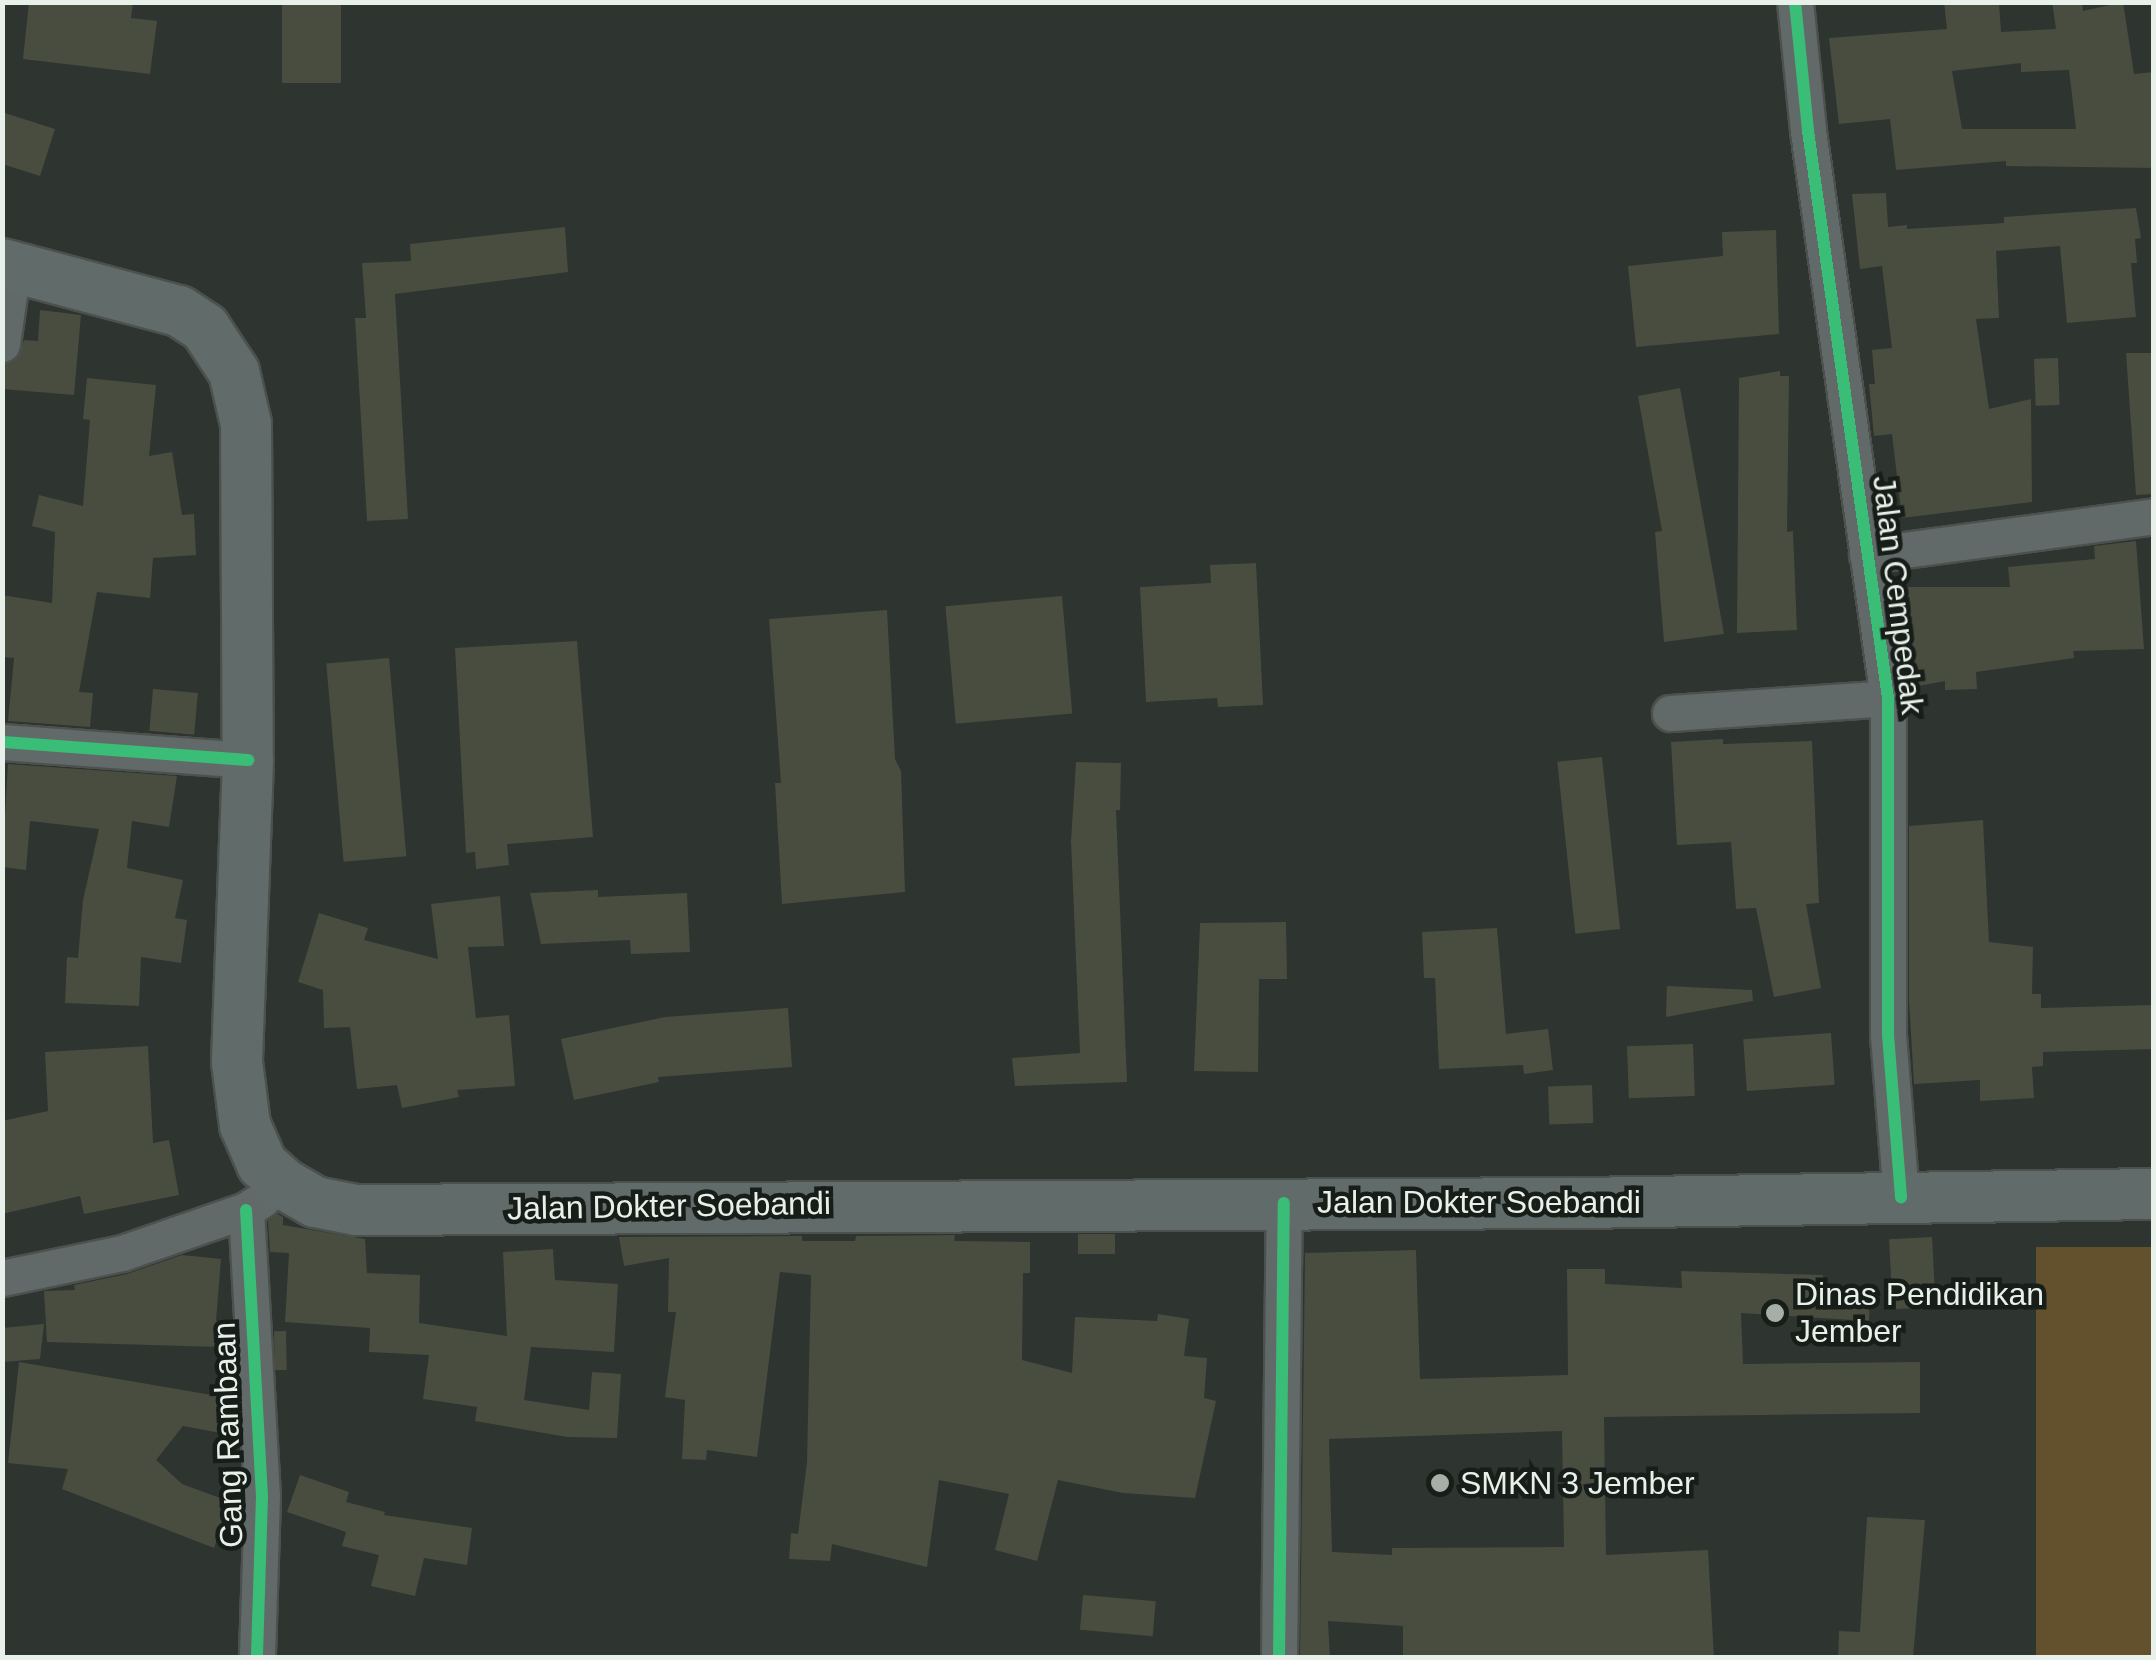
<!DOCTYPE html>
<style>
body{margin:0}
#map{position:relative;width:2156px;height:1660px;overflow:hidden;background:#2e342f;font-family:Helvetica,sans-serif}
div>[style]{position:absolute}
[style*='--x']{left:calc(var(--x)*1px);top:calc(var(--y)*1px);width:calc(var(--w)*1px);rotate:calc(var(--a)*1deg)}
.green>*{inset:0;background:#62512c;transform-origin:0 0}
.building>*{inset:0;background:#484d40;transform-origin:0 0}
.roads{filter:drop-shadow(2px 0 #4c514e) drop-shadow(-2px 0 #4c514e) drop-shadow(0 2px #4c514e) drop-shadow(0 -2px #4c514e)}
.minor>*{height:35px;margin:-17.5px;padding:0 17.5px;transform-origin:17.5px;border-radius:17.5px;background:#616a68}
.secondary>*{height:50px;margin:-25px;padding:0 25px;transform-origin:25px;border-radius:25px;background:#616c6a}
.cycleway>*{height:12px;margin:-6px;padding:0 6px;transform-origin:6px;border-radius:6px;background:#3abd76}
.dots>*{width:28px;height:28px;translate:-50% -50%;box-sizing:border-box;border:5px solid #171d19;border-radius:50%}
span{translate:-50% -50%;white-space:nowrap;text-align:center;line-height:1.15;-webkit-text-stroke:9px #171d19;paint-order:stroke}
.street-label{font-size:32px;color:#e7f0e9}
.poi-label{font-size:32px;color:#e7f0e9}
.left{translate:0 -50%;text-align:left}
.frame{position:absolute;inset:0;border:5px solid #e7f0e9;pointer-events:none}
</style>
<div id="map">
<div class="green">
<div style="left:2153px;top:1247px;width:410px;height:117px;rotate:90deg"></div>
</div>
<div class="building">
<div style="clip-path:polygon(29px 2px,133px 2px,131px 18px,157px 21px,150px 74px,23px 59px)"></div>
<div style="left:282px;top:2px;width:59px;height:81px"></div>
<div style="clip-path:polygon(evenodd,1944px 2px,1999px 2px,2001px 32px,2056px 29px,2052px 2px,2082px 2px,2083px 11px,2123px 2px,2134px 74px,2154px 72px,2154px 168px,2006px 166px,2006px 161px,1896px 170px,1890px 119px,1839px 124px,1829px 38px,1947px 29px,1944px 2px,2021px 63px,2021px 72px,2069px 70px,2076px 129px,1962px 129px,1952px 71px,2021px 63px)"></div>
<div style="clip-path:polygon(2px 112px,55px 129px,40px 176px,2px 164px)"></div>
<div style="clip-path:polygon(1886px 193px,1888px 227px,1907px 225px,1907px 229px,2004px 223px,2004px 217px,2136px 208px,2141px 238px,2135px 239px,2137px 263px,2131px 263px,2136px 317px,2067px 323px,2060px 246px,1996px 251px,1999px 318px,1976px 319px,1989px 409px,2031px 399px,2032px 502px,1902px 518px,1892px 434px,1874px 436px,1869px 384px,1875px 384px,1872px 350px,1892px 348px,1882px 266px,1860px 269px,1852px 194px)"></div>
<div style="clip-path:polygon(565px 227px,568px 272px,395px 294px,408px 519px,367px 521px,355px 318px,366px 318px,362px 263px,411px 261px,410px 244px)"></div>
<div style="clip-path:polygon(1776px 230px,1779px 334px,1636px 347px,1628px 266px,1723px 256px,1722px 232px)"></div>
<div style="clip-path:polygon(40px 310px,81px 315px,74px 395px,2px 389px,2px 365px,18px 358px,24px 340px,38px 341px)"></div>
<div style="clip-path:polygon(2126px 353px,2154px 353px,2154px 494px,2136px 495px)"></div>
<div style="left:2058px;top:358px;width:47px;height:24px;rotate:88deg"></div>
<div style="clip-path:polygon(1780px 371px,1780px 376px,1789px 376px,1787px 532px,1793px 531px,1797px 630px,1737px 633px,1739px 378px)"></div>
<div style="clip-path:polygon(87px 378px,156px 385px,149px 456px,172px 452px,182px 515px,194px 514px,196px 555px,153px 558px,150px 598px,97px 592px,79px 692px,93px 693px,90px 727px,8px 721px,14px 658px,2px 657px,2px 595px,52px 603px,55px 532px,32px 526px,39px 495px,83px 506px,90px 420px,83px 419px)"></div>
<div style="clip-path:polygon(1680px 388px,1724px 634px,1664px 642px,1655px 532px,1662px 531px,1638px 396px)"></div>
<div style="clip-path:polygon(2136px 541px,2144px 649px,2073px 651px,2074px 658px,1976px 672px,1977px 689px,1945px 690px,1945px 681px,1908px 688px,1894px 587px,2010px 587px,2008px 567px,2095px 559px,2094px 546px)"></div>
<div style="clip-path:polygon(1256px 563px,1263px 705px,1218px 707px,1217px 698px,1146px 702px,1140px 587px,1211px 583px,1210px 565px)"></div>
<div style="left:1062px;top:596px;width:118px;height:117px;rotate:85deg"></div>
<div style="clip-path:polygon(887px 610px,895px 759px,901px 771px,905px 892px,782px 904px,775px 783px,781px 783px,769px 619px)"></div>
<div style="clip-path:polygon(577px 641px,593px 837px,507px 844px,509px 865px,476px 869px,475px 852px,466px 853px,455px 648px)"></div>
<div style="left:389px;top:658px;width:199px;height:63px;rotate:85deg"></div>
<div style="left:153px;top:689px;width:45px;height:42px;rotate:5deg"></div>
<div style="clip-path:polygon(1723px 739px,1723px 744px,1812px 741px,1819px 903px,1806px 904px,1821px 988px,1774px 997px,1756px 908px,1736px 909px,1731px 842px,1677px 845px,1671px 742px)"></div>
<div style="left:1602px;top:757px;width:173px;height:45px;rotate:84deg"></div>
<div style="clip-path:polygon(1076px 762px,1121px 763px,1120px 810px,1116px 810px,1127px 1082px,1015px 1086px,1012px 1058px,1080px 1053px,1071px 841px)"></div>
<div style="clip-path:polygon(8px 764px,177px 776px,169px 827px,132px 821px,127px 868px,183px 880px,175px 918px,187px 920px,181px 963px,141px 957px,139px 1006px,65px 1003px,67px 957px,78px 958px,83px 900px,99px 829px,30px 821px,26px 870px,2px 867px)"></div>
<div style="clip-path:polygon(1983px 820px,1989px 942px,2033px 947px,2032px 994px,2041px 994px,2041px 1008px,2154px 1005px,2154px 1049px,2043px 1052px,2043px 1066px,2032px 1067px,2034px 1098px,1980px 1101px,1980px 1080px,1914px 1084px,1909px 1000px,1909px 826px)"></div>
<div style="clip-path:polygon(598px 890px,598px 897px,687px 893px,690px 952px,631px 954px,630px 940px,541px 944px,530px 893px)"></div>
<div style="clip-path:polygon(500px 896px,504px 946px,468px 947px,476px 1018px,509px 1015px,515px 1086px,457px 1090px,459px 1097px,402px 1108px,397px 1085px,357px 1089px,350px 1027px,324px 1028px,323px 990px,298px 982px,319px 913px,368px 928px,364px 940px,438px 959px,431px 904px)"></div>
<div style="clip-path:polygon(1286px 922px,1287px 979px,1259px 979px,1258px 1072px,1194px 1071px,1200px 923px)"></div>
<div style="clip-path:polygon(1497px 928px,1506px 1034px,1548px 1029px,1553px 1070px,1524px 1074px,1523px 1065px,1439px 1069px,1435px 978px,1424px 978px,1422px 932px)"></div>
<div style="clip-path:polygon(1667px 986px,1752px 990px,1753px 1001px,1666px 1017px)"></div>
<div style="clip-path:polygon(788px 1008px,792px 1067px,658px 1077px,659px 1082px,574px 1100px,561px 1039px,665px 1017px)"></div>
<div style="left:1831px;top:1033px;width:52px;height:88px;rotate:86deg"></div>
<div style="left:1693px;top:1044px;width:52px;height:66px;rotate:88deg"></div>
<div style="clip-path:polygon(148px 1046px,153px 1143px,169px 1140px,179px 1195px,84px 1214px,80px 1196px,2px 1214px,2px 1121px,48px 1111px,45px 1052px)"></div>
<div style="left:1592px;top:1085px;width:38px;height:44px;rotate:88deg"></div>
<div style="clip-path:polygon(278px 1214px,283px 1217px,283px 1225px,365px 1239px,367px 1273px,420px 1275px,419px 1323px,507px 1336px,503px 1252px,553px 1249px,555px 1280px,618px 1284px,614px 1352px,531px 1347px,524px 1400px,589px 1410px,592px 1372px,621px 1374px,617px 1438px,567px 1437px,475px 1421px,477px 1407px,423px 1399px,429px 1355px,369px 1352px,370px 1328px,285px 1322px,289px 1253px,270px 1252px,268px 1221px)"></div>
<div style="left:1115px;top:1234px;width:20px;height:37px;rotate:90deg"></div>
<div style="clip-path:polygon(955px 1235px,954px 1241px,1030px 1242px,1030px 1273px,1023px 1273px,1022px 1360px,1072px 1373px,1075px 1317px,1157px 1321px,1158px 1314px,1189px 1319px,1184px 1356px,1207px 1358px,1204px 1398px,1216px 1401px,1195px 1498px,1123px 1493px,1058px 1480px,1037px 1561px,995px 1550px,1009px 1494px,939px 1480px,927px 1567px,832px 1544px,830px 1561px,789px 1559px,791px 1533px,798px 1534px,807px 1462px,811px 1275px,780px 1272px,757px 1457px,707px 1450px,706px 1460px,682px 1459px,685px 1400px,665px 1397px,676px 1312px,668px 1312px,669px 1258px,624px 1266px,619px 1237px,802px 1236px,802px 1241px,855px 1241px,856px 1236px)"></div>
<div style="left:1932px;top:1237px;width:70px;height:43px;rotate:87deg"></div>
<div style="clip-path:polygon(evenodd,1416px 1250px,1420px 1379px,1568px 1375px,1567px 1269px,1605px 1269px,1605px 1284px,1682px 1288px,1681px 1271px,1823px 1275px,1823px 1285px,1870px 1288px,1869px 1321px,1741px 1313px,1743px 1364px,1920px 1362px,1920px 1413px,1604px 1417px,1606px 1555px,1708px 1550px,1714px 1658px,1403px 1658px,1403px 1626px,1328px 1621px,1330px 1658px,1300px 1658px,1305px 1253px,1416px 1250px,1562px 1431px,1564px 1547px,1392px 1548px,1392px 1555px,1332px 1552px,1329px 1439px,1562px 1431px)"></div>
<div style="clip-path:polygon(182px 1255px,221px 1259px,216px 1321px,220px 1322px,219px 1347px,47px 1342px,44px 1291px,75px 1290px,74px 1285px,127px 1274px)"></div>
<div style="clip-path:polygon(44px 1324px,40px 1359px,2px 1362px,2px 1328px)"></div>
<div style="left:286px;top:1331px;width:39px;height:12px;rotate:89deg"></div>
<div style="clip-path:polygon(19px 1362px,235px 1399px,237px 1436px,183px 1426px,156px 1460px,182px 1484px,231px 1502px,214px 1548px,62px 1489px,68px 1469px,8px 1463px)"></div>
<div style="clip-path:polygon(300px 1475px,349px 1492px,346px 1502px,385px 1512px,384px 1515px,472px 1528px,467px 1565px,424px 1558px,415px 1596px,371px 1586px,379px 1555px,342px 1546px,346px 1532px,287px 1512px)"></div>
<div style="clip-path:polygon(1867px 1517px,1925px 1520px,1913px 1658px,1838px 1658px,1839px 1631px,1860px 1632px)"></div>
<div style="left:1083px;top:1595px;width:73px;height:35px;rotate:5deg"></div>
</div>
<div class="roads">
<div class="minor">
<div style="--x:1795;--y:2;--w:130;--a:84.2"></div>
<div style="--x:1808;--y:131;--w:573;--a:81.97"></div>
<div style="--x:1888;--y:698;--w:337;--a:90"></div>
<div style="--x:1888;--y:1035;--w:163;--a:85.4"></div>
<div style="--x:2;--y:344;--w:78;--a:-81.9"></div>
<div style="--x:1867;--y:555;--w:290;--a:-7.7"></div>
<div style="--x:1670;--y:713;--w:219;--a:-3.9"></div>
<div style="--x:2;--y:742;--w:247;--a:4.2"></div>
<div style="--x:246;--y:1210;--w:286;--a:86.8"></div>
<div style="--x:262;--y:1496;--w:162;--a:91.8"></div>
<div style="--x:2;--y:1278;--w:123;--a:-11.8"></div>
<div style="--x:122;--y:1253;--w:131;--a:-19.1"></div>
<div style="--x:246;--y:1210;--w:20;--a:-33"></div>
<div style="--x:1279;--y:1658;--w:455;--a:-89.4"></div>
</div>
<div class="secondary">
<div style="--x:2;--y:264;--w:183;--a:14.9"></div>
<div style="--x:179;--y:311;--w:31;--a:33"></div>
<div style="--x:205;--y:328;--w:53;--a:56.6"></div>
<div style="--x:234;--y:372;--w:53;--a:77"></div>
<div style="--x:246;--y:424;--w:336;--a:89.7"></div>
<div style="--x:248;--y:760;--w:302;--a:92.1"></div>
<div style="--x:237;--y:1062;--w:64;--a:82.8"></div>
<div style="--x:245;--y:1125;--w:43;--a:66.4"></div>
<div style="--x:262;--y:1164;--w:30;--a:42"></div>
<div style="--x:284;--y:1184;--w:36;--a:30"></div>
<div style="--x:315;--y:1202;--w:42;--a:11"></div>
<div style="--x:356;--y:1210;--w:1224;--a:-0.33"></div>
<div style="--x:1580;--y:1203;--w:574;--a:-0.9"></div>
</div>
</div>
<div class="cycleway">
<div style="--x:1795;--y:2;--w:130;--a:84.2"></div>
<div style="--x:1808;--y:131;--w:573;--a:81.97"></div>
<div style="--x:1888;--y:698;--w:337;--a:90"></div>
<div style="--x:1888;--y:1035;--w:163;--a:85.4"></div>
<div style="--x:2;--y:742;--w:247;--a:4.2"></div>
<div style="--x:246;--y:1210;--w:286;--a:86.8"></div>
<div style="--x:262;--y:1496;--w:162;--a:91.8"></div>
<div style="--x:1279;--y:1658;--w:455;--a:-89.4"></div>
</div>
<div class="dots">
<div style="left:1775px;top:1313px;background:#a6aea8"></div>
<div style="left:1440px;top:1483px;background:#a6aea8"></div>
</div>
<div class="street-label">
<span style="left:1898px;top:595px;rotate:83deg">Jalan Cempedak</span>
<span style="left:1479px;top:1202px">Jalan Dokter Soebandi</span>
<span style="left:669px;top:1206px;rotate:-1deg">Jalan Dokter Soebandi</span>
<span style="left:228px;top:1435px;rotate:-92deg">Gang Rambaan</span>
</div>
<div class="poi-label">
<span class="left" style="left:1795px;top:1313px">Dinas Pendidikan<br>Jember</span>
<span class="left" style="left:1460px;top:1483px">SMKN 3 Jember</span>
</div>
<div class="frame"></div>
</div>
